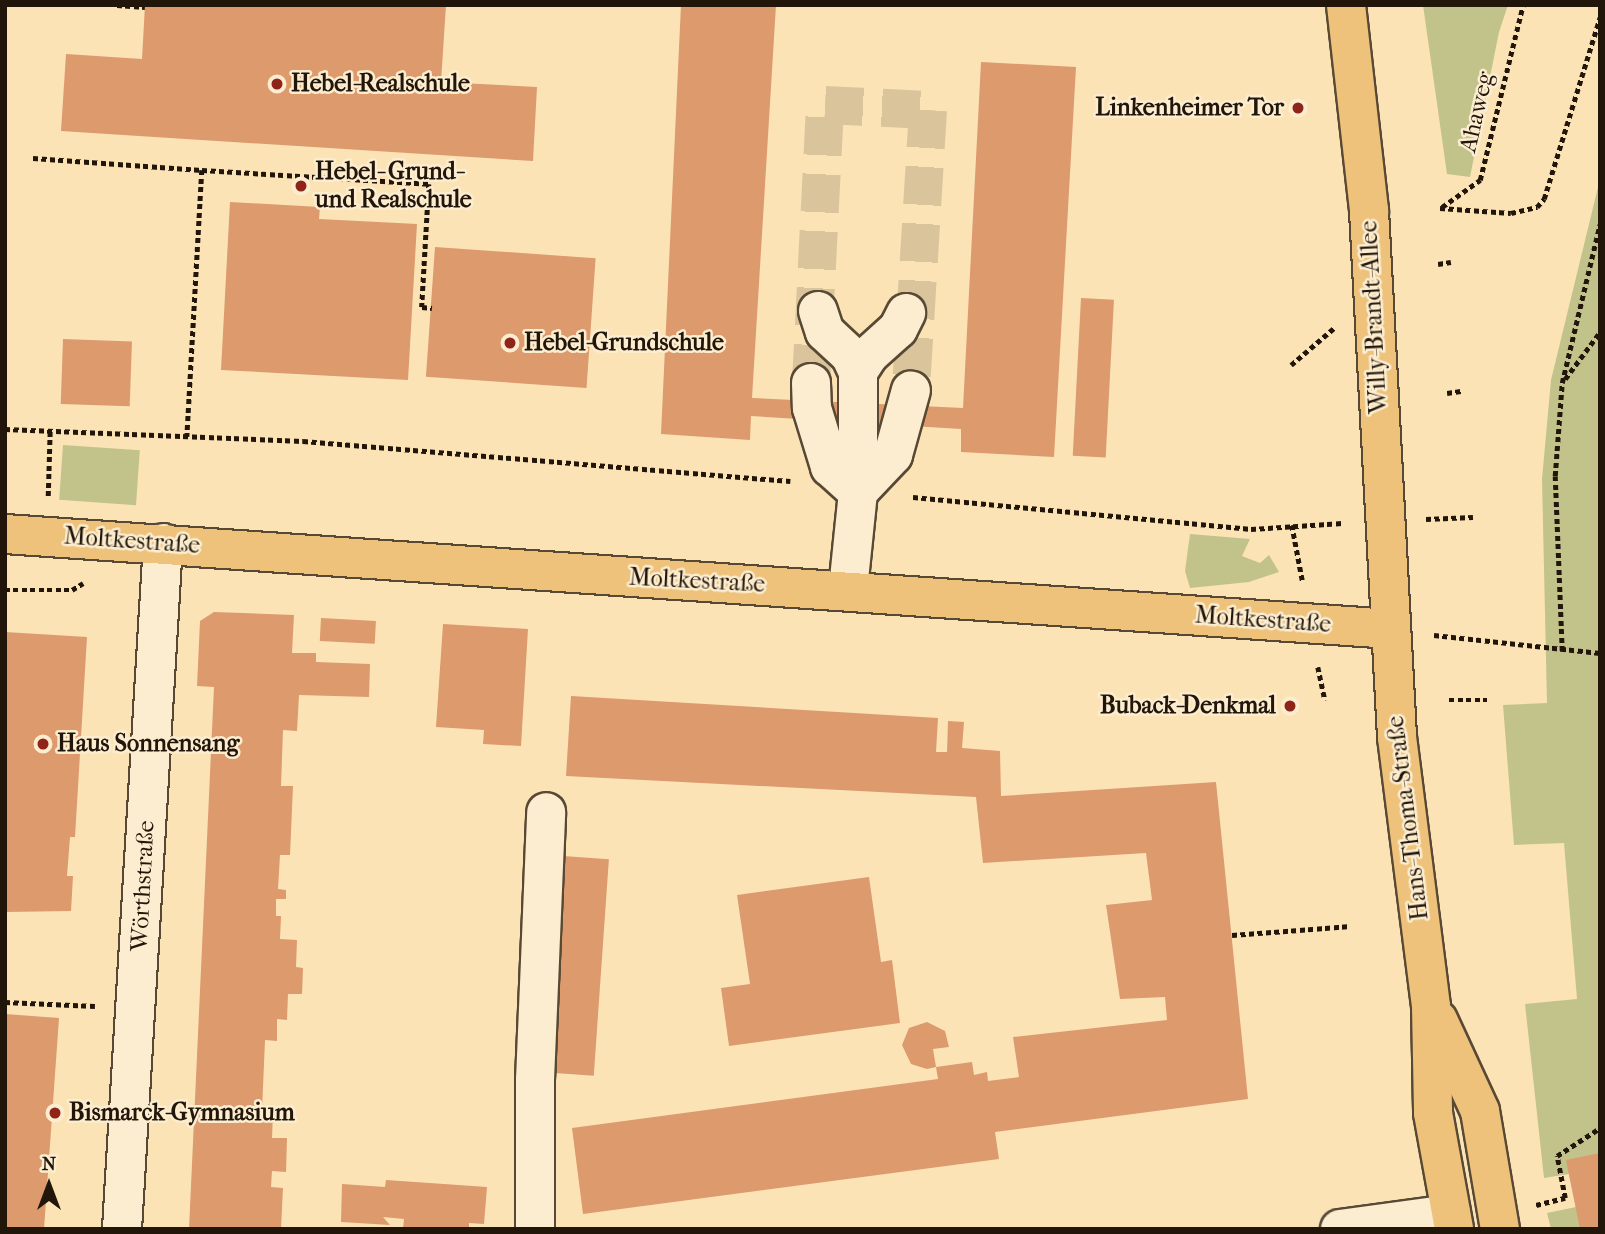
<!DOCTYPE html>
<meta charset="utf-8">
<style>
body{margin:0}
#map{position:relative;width:1605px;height:1234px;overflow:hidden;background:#fbe3b6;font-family:"IM FELL French Canon",serif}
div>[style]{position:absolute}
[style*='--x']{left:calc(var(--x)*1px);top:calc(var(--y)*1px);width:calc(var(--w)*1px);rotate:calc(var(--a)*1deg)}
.green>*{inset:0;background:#c2c38b;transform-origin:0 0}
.building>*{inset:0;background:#dc9a6d;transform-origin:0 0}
.minor-tunnel>*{height:38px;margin-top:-19px;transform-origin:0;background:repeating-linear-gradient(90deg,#dac49c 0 38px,transparent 0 57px)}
.path>*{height:4.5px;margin-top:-2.25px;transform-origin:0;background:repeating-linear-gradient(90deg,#22160a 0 5px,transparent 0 8.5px)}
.roads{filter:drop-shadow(2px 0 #584935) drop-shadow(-2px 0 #584935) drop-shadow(0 2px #584935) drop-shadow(0 -2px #584935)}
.minor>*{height:38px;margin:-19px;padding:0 19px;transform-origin:19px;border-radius:19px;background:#fcedd0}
.major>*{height:38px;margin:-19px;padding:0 19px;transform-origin:19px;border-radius:19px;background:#eec27b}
.dots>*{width:19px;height:19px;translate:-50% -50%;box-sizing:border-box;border:4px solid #fcedd0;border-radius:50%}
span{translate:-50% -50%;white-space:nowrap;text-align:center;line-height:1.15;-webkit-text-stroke:5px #fcedd0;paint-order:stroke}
.poi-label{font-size:24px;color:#22160a;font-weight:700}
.left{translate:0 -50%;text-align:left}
.right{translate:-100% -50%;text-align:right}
.street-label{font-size:24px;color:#22160a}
.frame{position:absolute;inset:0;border:7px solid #22160a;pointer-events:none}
.north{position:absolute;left:14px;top:1150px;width:70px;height:70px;-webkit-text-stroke:5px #fcedd0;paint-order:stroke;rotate:0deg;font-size:19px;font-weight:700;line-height:28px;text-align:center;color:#22160a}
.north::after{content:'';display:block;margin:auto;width:24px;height:32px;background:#22160a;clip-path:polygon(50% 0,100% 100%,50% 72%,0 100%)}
</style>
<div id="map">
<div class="green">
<div style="clip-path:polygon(1423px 5px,1508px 5px,1499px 32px,1470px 177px,1447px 174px)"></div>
<div style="clip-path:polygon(1600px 179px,1600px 1229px,1551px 1229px,1547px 1213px,1576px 1207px,1569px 1174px,1544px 1178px,1525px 1004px,1577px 999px,1564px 843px,1514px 845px,1503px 705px,1547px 703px,1542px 479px,1551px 380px)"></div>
<div style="left:63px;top:445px;width:77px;height:55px;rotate:4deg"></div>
<div style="clip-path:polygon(1190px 534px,1250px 539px,1242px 556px,1260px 563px,1269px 555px,1279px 572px,1249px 582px,1190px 588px,1185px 571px)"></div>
</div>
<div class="building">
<div style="clip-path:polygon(145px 5px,446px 5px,441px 82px,537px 87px,533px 161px,61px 131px,66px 54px,142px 59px)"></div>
<div style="clip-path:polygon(681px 5px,776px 5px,752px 398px,963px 408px,981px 62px,1076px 67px,1054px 457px,961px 452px,961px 429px,751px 416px,750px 440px,661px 434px)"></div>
<div style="clip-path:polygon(230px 202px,320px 207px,319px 219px,417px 224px,408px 380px,221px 370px)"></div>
<div style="left:435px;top:247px;width:161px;height:130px;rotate:4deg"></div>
<div style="left:1081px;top:298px;width:33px;height:158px;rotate:3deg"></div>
<div style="left:63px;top:339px;width:69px;height:65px;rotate:2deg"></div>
<div style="clip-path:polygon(214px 612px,294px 615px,292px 653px,316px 653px,316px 662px,370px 664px,369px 697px,299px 695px,297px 731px,283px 730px,281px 786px,293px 786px,290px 855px,280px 855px,278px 889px,286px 890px,286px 899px,276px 899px,276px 916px,281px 916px,280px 939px,297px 940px,296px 967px,303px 968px,302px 994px,288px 994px,287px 1020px,277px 1019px,277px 1041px,265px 1040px,262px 1111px,273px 1112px,272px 1138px,287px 1138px,286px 1172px,272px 1171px,271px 1187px,283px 1188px,281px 1229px,189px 1229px,214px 687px,197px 686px,200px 621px)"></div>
<div style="left:321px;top:618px;width:55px;height:23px;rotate:3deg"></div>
<div style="clip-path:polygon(443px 624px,528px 629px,521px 746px,483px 744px,484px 730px,436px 727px)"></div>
<div style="clip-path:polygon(5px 632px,87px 637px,75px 837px,70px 837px,67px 876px,73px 876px,71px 911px,5px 912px)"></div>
<div style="clip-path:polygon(571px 696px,938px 718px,936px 752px,947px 752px,948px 721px,964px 722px,962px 748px,1000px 751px,1001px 796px,1216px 782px,1248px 1099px,995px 1132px,999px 1159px,583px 1214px,572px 1128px,938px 1079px,936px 1067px,972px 1062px,974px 1075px,987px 1072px,988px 1081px,1019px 1077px,1013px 1037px,1167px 1020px,1165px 997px,1120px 999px,1106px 905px,1152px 900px,1146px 853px,983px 863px,976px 797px,566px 776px)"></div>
<div style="left:563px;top:856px;width:46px;height:217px;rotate:4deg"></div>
<div style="clip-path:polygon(869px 877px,881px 962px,892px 960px,900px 1023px,729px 1046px,721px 988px,750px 984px,737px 895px)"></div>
<div style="clip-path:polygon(5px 1014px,59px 1018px,44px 1229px,5px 1229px)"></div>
<div style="clip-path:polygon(927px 1022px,945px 1031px,949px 1047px,933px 1049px,936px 1067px,927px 1069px,911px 1064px,902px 1045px,909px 1028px)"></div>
<div style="clip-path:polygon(1600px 1153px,1600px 1229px,1580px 1229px,1566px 1160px)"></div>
<div style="clip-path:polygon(386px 1180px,487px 1187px,484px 1224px,469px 1223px,469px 1229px,403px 1229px,404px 1219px,383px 1217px,390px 1225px,341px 1222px,342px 1184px,385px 1187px)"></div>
</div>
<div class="minor-tunnel">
<div style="--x:811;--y:383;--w:278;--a:-87.1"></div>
<div style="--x:825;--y:105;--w:103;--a:2.8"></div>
<div style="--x:928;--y:110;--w:281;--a:93.5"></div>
</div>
<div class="path">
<div style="--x:117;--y:5;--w:28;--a:4"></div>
<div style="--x:33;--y:158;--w:169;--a:4.1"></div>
<div style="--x:202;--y:170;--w:267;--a:93.2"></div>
<div style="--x:202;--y:170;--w:227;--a:3.5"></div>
<div style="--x:429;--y:184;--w:123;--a:93.3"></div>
<div style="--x:422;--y:307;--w:10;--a:6"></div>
<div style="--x:1442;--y:207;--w:47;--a:-35.4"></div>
<div style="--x:1480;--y:180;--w:180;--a:-76.2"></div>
<div style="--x:1440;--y:208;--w:71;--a:4"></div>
<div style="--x:1511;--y:213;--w:27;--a:-13"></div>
<div style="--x:1537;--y:207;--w:11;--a:-49"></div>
<div style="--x:1544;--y:199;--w:190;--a:-72.9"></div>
<div style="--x:1438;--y:264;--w:13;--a:-9"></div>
<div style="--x:1291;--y:365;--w:57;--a:-40.7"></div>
<div style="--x:1565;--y:379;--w:59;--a:-53.3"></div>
<div style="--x:1447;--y:393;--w:14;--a:-8"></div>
<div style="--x:5;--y:429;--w:298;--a:2.3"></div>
<div style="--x:303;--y:441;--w:489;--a:4.7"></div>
<div style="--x:48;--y:496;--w:66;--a:-88.3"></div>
<div style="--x:913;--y:497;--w:340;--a:5.4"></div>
<div style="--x:1251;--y:529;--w:92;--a:-3.7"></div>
<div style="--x:1426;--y:519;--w:47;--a:-2.4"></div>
<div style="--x:1292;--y:525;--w:59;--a:79.3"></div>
<div style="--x:5;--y:590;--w:67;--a:0"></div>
<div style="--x:72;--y:590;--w:13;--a:-32"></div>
<div style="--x:1434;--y:635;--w:167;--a:6.2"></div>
<div style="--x:1562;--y:651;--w:175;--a:-92.3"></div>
<div style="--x:1555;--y:476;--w:93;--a:-85.7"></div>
<div style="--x:1562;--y:383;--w:163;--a:-76.6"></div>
<div style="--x:1318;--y:667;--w:34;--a:78"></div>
<div style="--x:1449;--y:700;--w:38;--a:0"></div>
<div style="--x:1232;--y:935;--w:119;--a:-4.3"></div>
<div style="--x:5;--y:1002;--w:90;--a:2.5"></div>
<div style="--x:1536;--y:1205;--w:30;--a:-14"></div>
<div style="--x:1565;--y:1198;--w:43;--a:-100.8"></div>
<div style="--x:1557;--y:1156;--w:51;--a:-33.1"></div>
</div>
<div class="roads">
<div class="minor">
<div style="--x:818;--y:311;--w:22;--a:72"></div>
<div style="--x:825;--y:332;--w:34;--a:43"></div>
<div style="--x:850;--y:355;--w:19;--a:65"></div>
<div style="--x:811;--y:383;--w:25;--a:88"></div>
<div style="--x:812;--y:408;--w:62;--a:73"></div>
<div style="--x:830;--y:467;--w:38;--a:42"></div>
<div style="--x:858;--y:492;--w:51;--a:-46.6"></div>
<div style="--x:893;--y:455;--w:67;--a:-74.5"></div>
<div style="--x:848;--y:589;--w:98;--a:-84.1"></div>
<div style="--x:858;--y:492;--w:120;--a:-90"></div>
<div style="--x:858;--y:372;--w:20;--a:-57"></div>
<div style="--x:869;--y:355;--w:39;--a:-42"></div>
<div style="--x:898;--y:329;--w:18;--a:-63"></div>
<div style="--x:122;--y:1229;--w:687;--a:-86.58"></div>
<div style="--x:535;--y:1229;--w:149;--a:-90"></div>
<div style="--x:535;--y:1080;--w:268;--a:-87.6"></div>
<div style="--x:1340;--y:1229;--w:112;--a:-7.7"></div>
</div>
<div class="major">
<div style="--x:1346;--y:5;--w:207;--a:83.6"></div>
<div style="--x:1369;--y:211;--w:527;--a:86.95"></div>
<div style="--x:1397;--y:737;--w:271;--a:82.8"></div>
<div style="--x:1431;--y:1006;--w:107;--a:88.9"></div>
<div style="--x:1433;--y:1113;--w:118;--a:79.7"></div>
<div style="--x:5;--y:534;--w:1388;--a:3.92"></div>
<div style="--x:1438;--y:1020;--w:100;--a:65.2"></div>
<div style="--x:1480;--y:1111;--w:120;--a:80.4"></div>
</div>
</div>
<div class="dots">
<div style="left:277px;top:84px;background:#8f2418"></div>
<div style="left:1298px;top:108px;background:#8f2418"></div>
<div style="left:301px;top:186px;background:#8f2418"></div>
<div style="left:510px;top:343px;background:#8f2418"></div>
<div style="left:1290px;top:706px;background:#8f2418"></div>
<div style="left:43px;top:744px;background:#8f2418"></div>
<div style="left:55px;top:1113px;background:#8f2418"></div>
</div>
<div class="poi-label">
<span class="left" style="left:291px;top:84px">Hebel-Realschule</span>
<span class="right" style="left:1284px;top:108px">Linkenheimer Tor</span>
<span class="left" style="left:315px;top:186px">Hebel- Grund-<br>und Realschule</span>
<span class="left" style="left:524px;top:343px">Hebel-Grundschule</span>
<span class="right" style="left:1276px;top:706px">Buback-Denkmal</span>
<span class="left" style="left:57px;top:744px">Haus Sonnensang</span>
<span class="left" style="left:69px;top:1113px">Bismarck-Gymnasium</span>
</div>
<div class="street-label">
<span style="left:1477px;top:112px;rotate:-77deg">Ahaweg</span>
<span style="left:1374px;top:317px;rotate:-93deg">Willy-Brandt-Allee</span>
<span style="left:132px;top:541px;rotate:4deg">Moltkestraße</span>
<span style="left:697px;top:581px;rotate:3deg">Moltkestraße</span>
<span style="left:1263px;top:620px;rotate:4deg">Moltkestraße</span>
<span style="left:1408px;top:818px;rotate:-97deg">Hans-Thoma-Straße</span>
<span style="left:143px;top:886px;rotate:-87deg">Wörthstraße</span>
</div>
<div class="frame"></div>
<div class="north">N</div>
</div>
